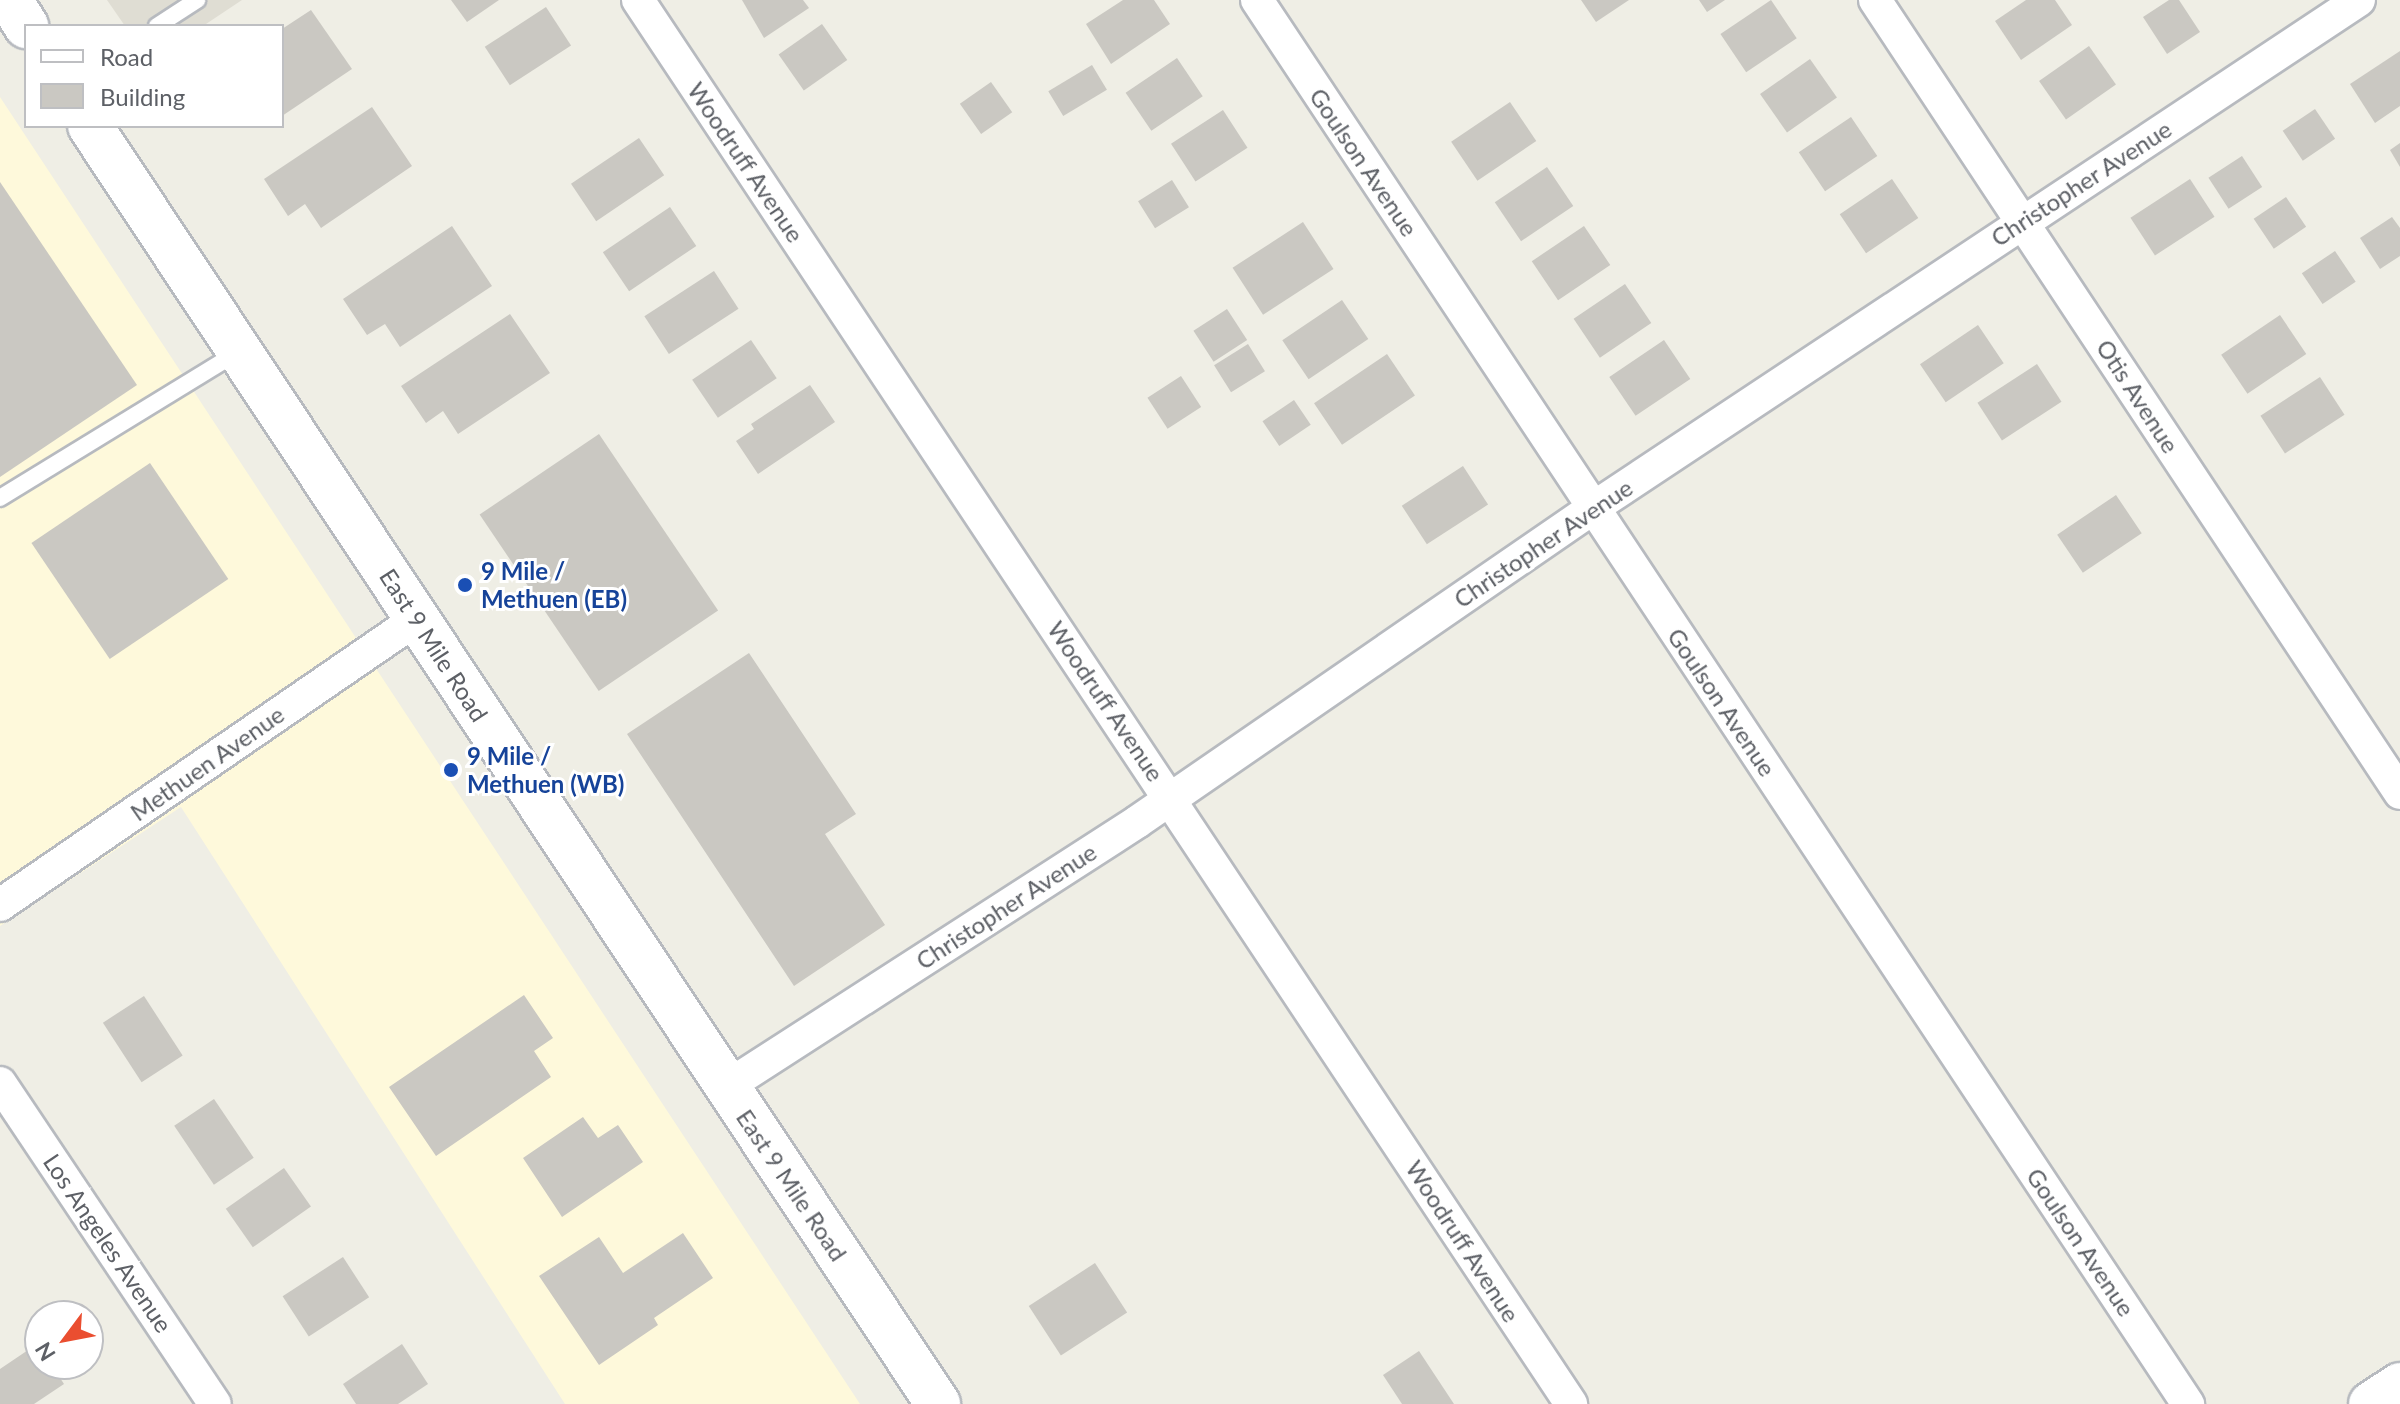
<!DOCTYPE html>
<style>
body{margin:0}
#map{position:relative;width:2400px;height:1404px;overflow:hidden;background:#efeee5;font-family:Lato,sans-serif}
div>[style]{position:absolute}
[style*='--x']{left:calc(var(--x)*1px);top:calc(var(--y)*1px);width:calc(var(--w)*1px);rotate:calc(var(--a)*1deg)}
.commercial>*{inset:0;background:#fef9db}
.education>*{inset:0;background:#dfddd3}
.building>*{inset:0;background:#cac8c2;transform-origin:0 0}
.roads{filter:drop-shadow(2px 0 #b7babf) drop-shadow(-2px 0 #b7babf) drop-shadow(0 2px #b7babf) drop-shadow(0 -2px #b7babf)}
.service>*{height:16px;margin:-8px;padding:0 8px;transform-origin:8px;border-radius:8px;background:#fff}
.minor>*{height:32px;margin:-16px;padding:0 16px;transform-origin:16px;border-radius:16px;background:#fff}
.secondary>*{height:44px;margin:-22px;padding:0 22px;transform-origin:22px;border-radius:22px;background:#fff}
.dots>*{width:22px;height:22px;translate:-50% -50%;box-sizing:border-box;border:4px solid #fff;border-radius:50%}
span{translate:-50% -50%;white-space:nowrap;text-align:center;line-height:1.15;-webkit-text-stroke:6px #fff;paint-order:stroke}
.street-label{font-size:24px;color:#5d6066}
.transit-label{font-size:24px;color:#164399;font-weight:700}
.left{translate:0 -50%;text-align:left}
.legend{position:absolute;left:24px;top:24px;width:260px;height:104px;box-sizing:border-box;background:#fff;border:2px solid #bebfc2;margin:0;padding:10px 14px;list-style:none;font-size:24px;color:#5d6066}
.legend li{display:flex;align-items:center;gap:16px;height:40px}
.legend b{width:40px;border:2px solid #bebfc2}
.north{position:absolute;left:24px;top:1300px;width:80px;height:80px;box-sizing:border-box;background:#fff;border:2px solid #bebfc2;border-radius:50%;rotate:238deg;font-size:22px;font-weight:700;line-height:32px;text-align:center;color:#5d6066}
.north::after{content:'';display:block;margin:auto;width:28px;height:36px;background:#ea4e30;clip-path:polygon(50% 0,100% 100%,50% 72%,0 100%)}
</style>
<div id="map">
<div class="commercial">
<div style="clip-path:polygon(0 97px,860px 1404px,565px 1404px,181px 807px,0 926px)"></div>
</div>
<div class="education">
<div style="clip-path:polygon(107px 0,242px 0,203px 26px,125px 26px)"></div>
</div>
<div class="building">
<div style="clip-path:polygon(451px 0,499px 0,467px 22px)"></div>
<div style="clip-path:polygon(742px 0,803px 0,809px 8px,764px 38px)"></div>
<div style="clip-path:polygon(1123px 0,1154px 0,1170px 24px,1111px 64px,1086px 24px)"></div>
<div style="clip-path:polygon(1581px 0,1629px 0,1596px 22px)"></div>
<div style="clip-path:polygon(1699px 0,1725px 0,1707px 12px)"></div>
<div style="left:1771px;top:0;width:46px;height:61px;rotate:56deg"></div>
<div style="clip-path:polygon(2026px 0,2055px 0,2072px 25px,2021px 60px,1995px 21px)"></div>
<div style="clip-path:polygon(2169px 0,2179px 0,2200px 32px,2167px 54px,2143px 17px)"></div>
<div style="left:546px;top:7px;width:46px;height:73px;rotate:57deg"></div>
<div style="clip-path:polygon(311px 10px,352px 69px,282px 116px,282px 29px)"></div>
<div style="left:822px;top:24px;width:44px;height:53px;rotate:55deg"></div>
<div style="left:2089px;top:46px;width:47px;height:61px;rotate:55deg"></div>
<div style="clip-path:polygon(2400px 51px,2400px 106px,2375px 123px,2350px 84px)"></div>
<div style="left:1177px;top:58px;width:46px;height:62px;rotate:56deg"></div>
<div style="left:1810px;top:59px;width:47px;height:61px;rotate:55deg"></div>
<div style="left:1092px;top:65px;width:29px;height:51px;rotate:59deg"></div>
<div style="left:991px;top:82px;width:37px;height:38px;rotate:55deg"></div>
<div style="left:1510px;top:102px;width:47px;height:71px;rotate:56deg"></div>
<div style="clip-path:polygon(372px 107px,412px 166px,321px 228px,305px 204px,288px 216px,264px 179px)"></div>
<div style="left:2315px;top:109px;width:36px;height:39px;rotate:56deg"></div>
<div style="left:1223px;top:110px;width:45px;height:62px;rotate:57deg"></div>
<div style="left:1851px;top:117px;width:47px;height:63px;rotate:56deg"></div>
<div style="left:639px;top:138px;width:45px;height:82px;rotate:56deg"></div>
<div style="clip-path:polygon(2400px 143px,2400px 167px,2390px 150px)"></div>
<div style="left:2242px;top:156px;width:37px;height:40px;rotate:57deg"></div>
<div style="left:1547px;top:167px;width:47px;height:63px;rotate:56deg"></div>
<div style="left:1892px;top:179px;width:47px;height:63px;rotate:56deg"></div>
<div style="left:2190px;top:179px;width:45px;height:71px;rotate:57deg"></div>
<div style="left:1172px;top:180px;width:32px;height:40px;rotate:58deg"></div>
<div style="clip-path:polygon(0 182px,137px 385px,0 477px)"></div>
<div style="left:2286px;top:197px;width:36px;height:39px;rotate:56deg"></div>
<div style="left:670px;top:207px;width:47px;height:81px;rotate:56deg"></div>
<div style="clip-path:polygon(2392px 217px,2400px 228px,2400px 256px,2380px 269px,2360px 238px)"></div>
<div style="left:1303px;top:222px;width:56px;height:84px;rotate:57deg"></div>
<div style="clip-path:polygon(452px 226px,492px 286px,400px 347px,385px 324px,367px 335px,343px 299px)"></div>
<div style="left:1584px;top:226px;width:47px;height:63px;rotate:56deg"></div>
<div style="left:2335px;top:251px;width:37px;height:40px;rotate:56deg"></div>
<div style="left:714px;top:271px;width:45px;height:83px;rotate:57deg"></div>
<div style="left:1625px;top:284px;width:47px;height:62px;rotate:56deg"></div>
<div style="left:1342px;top:300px;width:47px;height:72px;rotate:56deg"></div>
<div style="left:1227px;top:309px;width:37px;height:40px;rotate:57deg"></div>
<div style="clip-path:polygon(510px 314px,550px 373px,458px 434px,443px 411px,426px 423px,401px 386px)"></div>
<div style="left:2280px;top:315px;width:47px;height:71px;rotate:56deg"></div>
<div style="left:1978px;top:325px;width:46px;height:70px;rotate:56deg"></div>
<div style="left:751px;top:340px;width:46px;height:71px;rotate:56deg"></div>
<div style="left:1664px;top:340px;width:47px;height:66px;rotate:56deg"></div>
<div style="left:1248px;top:344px;width:32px;height:40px;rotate:58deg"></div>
<div style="left:1387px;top:354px;width:50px;height:88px;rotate:56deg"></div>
<div style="left:2037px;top:364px;width:45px;height:71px;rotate:57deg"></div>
<div style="left:1181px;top:376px;width:37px;height:40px;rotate:57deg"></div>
<div style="left:2320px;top:377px;width:45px;height:71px;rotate:57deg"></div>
<div style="clip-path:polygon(810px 385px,835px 422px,758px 474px,736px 441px,754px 429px,751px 424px)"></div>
<div style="left:1294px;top:400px;width:30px;height:38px;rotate:56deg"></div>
<div style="left:599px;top:434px;width:213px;height:144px;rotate:56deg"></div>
<div style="left:150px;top:463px;width:140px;height:143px;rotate:56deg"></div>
<div style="left:1463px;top:466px;width:46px;height:73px;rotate:57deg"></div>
<div style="left:2116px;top:495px;width:46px;height:71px;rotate:56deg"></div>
<div style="clip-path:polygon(749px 653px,856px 814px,825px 834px,885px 925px,794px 986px,627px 734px)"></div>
<div style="clip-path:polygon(524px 995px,553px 1038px,534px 1051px,551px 1077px,436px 1156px,389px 1087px)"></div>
<div style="left:144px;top:996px;width:71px;height:49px;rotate:57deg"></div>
<div style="left:214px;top:1099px;width:71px;height:48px;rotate:56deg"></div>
<div style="clip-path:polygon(583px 1117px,598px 1138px,618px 1125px,643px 1162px,562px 1217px,523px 1158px)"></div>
<div style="left:284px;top:1168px;width:47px;height:71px;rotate:55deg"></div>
<div style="clip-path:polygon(683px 1233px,713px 1278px,654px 1318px,658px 1325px,599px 1365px,539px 1276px,599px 1237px,623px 1273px)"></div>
<div style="left:343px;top:1257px;width:48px;height:72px;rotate:57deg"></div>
<div style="left:1095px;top:1263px;width:59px;height:79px;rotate:57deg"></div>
<div style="clip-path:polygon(37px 1344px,40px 1364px,51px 1364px,64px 1384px,34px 1404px,0 1404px,0 1369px)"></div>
<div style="clip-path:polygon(402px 1344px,428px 1384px,398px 1404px,356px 1404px,343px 1384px)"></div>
<div style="clip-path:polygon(1419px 1351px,1454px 1404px,1402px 1404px,1383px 1375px)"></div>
</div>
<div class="roads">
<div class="service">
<div style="--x:157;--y:26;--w:48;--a:-33"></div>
<div style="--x:0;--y:498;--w:279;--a:-31.5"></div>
</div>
<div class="minor">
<div style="--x:638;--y:0;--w:1686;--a:56.39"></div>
<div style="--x:1257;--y:0;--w:1685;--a:56.45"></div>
<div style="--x:1875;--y:0;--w:951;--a:56.49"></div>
<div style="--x:0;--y:905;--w:502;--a:-34.45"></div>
<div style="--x:0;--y:1083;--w:386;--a:56.2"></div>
<div style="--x:726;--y:1087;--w:489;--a:-32.8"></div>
<div style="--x:1137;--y:822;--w:554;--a:-34.55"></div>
<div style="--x:1593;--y:508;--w:919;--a:-33.55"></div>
</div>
<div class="secondary">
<div style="--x:10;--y:0;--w:31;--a:58"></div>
<div style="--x:90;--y:126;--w:1534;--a:56.43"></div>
<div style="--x:2371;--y:1404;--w:35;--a:-33"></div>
</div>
</div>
<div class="dots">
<div style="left:465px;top:585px;background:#1a4fb4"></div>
<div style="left:451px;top:770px;background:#1a4fb4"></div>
</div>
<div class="street-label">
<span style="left:746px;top:162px;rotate:56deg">Woodruff Avenue</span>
<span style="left:1364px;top:162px;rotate:56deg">Goulson Avenue</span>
<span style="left:2081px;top:183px;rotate:-33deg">Christopher Avenue</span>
<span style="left:2138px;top:396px;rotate:57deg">Otis Avenue</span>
<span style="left:1543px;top:543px;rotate:-34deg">Christopher Avenue</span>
<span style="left:434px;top:645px;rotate:57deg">East 9 Mile Road</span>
<span style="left:1106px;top:701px;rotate:56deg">Woodruff Avenue</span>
<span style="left:1722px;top:702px;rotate:56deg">Goulson Avenue</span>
<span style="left:207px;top:763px;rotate:-35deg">Methuen Avenue</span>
<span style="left:1006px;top:906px;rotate:-33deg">Christopher Avenue</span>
<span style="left:792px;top:1185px;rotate:56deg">East 9 Mile Road</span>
<span style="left:1463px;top:1241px;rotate:57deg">Woodruff Avenue</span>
<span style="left:2081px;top:1242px;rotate:56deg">Goulson Avenue</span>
<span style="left:108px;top:1243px;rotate:56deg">Los Angeles Avenue</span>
</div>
<div class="transit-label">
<span class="left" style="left:481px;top:585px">9 Mile /<br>Methuen (EB)</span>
<span class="left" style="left:467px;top:770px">9 Mile /<br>Methuen (WB)</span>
</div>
<ul class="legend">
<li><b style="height:10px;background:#fff"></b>Road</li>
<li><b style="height:22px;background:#cac8c2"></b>Building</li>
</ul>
<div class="north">N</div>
</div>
